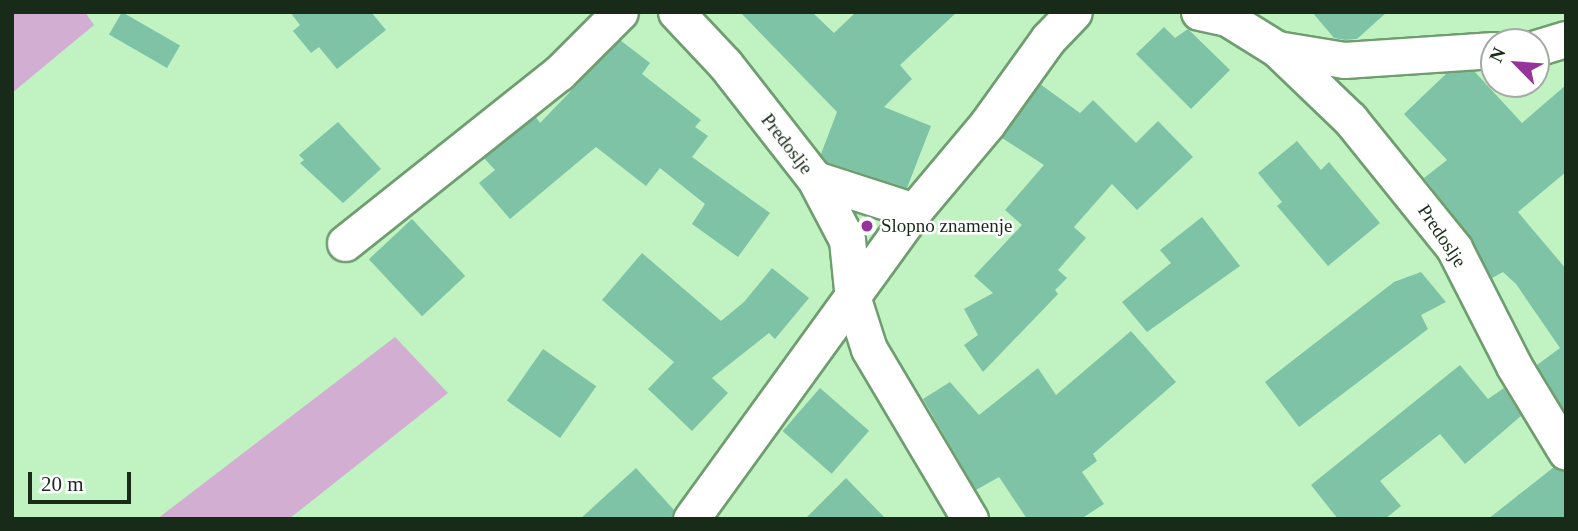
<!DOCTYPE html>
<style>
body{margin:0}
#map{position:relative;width:1578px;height:531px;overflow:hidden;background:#c1f3c2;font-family:Georgia,serif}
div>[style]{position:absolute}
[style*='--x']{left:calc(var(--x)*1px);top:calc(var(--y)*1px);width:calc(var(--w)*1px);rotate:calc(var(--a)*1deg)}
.green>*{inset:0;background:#d2aed3}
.building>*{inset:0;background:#7ec3a5;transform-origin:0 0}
.roads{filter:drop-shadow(2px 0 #6f9d70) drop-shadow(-2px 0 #6f9d70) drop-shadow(0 2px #6f9d70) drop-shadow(0 -2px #6f9d70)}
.minor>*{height:35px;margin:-17.5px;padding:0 17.5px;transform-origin:17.5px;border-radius:17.5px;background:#fff}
.dots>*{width:19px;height:19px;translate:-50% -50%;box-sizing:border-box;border:4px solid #fff;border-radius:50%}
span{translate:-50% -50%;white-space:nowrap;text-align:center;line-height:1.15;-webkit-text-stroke:5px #fff;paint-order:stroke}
.street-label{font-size:19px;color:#182b19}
.poi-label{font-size:19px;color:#182b19}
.left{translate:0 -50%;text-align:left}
.frame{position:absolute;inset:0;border:14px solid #182b19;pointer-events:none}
.north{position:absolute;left:1480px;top:28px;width:70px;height:70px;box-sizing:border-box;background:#fff;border:2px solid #a3aaa3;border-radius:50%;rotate:295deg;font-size:19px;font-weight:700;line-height:28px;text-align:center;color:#182b19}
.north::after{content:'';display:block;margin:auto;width:24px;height:32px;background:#95349b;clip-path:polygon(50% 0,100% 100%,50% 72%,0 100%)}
.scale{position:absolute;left:28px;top:472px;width:103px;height:32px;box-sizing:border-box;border:4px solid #182b19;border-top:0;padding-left:9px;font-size:21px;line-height:24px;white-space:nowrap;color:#182b19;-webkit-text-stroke:5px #fff;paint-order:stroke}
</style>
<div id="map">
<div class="green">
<div style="clip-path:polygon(12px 12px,85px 12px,94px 25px,12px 93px)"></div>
<div style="clip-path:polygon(395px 337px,448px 393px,289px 519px,157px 519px)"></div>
</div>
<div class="building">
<div style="left:122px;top:12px;width:67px;height:26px;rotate:30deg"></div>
<div style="clip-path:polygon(290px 12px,371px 12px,386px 30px,337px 69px,319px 47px,311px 53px,293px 31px,300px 25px)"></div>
<div style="clip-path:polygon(740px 12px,812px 12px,834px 33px,856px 12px,957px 12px,900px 65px,912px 79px,884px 107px,931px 126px,907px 188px,827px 162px,821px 154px,837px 112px)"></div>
<div style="clip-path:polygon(1312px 12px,1387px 12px,1357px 39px,1345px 40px,1334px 38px)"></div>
<div style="clip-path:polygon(1164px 27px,1175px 38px,1188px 29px,1230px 70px,1191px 109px,1136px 54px)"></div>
<div style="clip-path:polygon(620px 40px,650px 63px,642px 74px,701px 120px,695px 127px,708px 136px,692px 157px,770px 213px,738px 257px,692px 224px,705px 204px,660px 168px,646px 186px,596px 147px,510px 219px,479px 183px,495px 170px,484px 158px,536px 117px,540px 123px)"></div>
<div style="clip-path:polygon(1474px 71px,1522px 123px,1566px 85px,1566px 172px,1518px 212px,1566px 269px,1566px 413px,1537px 365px,1560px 348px,1516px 284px,1503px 272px,1492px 278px,1470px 236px,1424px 178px,1447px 160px,1404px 114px,1447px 73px)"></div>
<div style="clip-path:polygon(1040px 84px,1080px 113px,1093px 100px,1136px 143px,1158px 121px,1193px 157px,1137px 210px,1112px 184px,1074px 227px,1086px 238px,1058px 270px,1067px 278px,1055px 290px,1058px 294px,983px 372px,964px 345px,978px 335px,964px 309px,993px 293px,974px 276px,1022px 225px,1005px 210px,1044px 165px,1002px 138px)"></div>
<div style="clip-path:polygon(338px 122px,381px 169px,343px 203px,300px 163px,304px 160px,299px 155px)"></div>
<div style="clip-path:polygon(1297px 141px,1321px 170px,1329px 162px,1380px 223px,1328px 266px,1277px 206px,1282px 202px,1258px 173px)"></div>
<div style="clip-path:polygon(1202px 217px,1240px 266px,1147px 332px,1122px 302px,1171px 263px,1160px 250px)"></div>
<div style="left:412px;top:219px;width:78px;height:59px;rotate:47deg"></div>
<div style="clip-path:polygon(642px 253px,721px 321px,744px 302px,772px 268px,809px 298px,775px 339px,769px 333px,712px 378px,728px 393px,692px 431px,648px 389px,674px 362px,602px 300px)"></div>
<div style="clip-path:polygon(1421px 272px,1446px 302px,1421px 315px,1428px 329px,1299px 427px,1265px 382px,1394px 282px)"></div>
<div style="clip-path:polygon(1131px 331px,1176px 382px,1093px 454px,1097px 461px,1082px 472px,1104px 504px,1081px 519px,1027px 519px,999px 477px,976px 490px,923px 399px,950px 382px,979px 415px,1038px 368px,1056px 395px)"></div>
<div style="left:543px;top:349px;width:65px;height:63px;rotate:35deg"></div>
<div style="clip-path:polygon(1460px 365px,1488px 399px,1504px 388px,1521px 416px,1465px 464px,1440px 434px,1380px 481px,1401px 506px,1385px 519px,1338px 519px,1311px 485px)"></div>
<div style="left:820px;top:388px;width:65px;height:57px;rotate:41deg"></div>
<div style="clip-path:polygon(1554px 467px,1566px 472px,1566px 519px,1488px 519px)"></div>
<div style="clip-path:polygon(636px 468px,674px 510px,671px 519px,580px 519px)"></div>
<div style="clip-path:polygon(846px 478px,886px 519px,805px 519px)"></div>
</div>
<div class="roads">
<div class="minor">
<div style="--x:676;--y:12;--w:71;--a:46.7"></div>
<div style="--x:725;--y:64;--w:146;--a:52"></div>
<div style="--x:815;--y:179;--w:69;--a:62.3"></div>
<div style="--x:847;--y:240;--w:59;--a:84.2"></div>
<div style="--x:853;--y:299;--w:52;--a:72.3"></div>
<div style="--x:869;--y:349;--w:198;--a:59.3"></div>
<div style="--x:1199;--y:12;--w:29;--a:12"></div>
<div style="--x:1227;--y:18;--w:59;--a:31.8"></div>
<div style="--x:1277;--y:49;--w:68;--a:9.3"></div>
<div style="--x:1344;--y:60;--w:150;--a:-3.8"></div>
<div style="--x:1536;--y:48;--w:31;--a:-17"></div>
<div style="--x:1277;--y:49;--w:101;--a:43.8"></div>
<div style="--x:1350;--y:119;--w:166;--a:51.1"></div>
<div style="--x:1454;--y:248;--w:132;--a:63"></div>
<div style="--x:1514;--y:366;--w:100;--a:58.8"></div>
<div style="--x:815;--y:179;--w:104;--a:17.9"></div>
<div style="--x:345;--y:243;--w:273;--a:-38.5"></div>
<div style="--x:559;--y:73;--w:86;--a:-45"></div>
<div style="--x:691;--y:519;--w:380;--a:-54.1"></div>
<div style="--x:914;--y:211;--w:114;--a:-50"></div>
<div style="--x:987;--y:124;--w:105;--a:-54.3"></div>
<div style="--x:1048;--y:39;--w:37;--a:-46"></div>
</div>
</div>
<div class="dots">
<div style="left:867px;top:226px;background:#95349b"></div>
</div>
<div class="street-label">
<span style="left:787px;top:144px;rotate:52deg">Predoslje</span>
<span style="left:1442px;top:236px;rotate:56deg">Predoslje</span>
</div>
<div class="poi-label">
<span class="left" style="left:881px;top:226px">Slopno znamenje</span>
</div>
<div class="frame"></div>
<div class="north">N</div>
<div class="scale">20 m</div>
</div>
